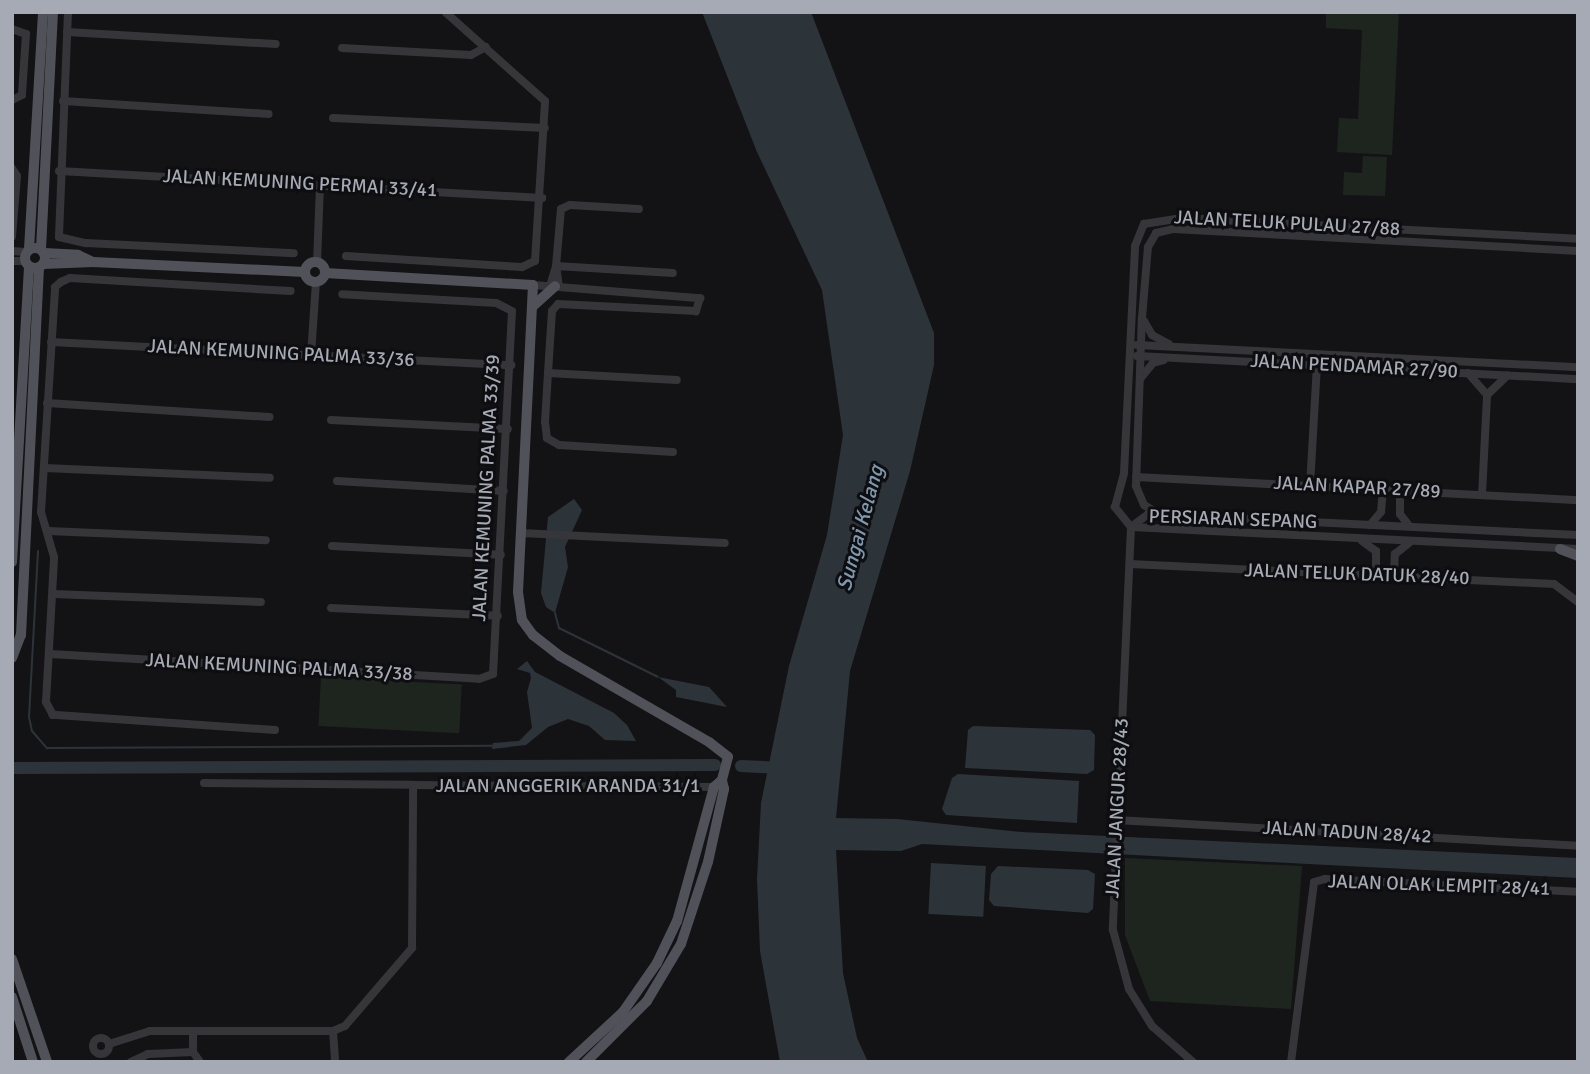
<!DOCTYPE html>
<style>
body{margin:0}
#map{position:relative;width:1590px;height:1074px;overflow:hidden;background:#131315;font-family:Signika,sans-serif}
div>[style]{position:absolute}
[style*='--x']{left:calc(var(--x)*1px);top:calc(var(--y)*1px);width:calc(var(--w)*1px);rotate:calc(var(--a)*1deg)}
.green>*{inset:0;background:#1e251f;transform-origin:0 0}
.water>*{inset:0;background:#2c343a;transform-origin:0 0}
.stream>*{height:2px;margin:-1px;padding:0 1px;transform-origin:1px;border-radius:1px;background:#2c343a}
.river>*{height:12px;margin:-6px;padding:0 6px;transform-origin:6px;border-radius:6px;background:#2c343a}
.minor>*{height:8px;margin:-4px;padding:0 4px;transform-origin:4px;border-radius:4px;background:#35353a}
.minor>.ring{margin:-4px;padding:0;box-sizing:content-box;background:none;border:8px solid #35353a;border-radius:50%}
.major>*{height:10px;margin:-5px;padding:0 5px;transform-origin:5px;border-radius:5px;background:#515259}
.major>.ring{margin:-5px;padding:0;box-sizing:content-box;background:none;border:10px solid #515259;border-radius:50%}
span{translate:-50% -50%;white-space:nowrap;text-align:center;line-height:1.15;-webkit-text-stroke:6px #0e0e10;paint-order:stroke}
.street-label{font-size:19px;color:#a5aab5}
.water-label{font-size:21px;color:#7d98af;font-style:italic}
.frame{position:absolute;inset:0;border:14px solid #a5aab5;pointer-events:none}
</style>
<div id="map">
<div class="green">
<div style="clip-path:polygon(1326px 12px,1399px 12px,1392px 155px,1337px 152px,1339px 118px,1358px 119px,1362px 30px,1326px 28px)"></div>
<div style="clip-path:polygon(1363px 156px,1387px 157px,1385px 196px,1343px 195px,1344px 172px,1362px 173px)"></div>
<div style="left:321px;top:677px;width:141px;height:49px;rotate:3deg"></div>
<div style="clip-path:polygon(1125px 858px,1302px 866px,1291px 1009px,1150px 1001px,1125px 935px)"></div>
</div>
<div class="water">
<div style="clip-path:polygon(702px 12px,811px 12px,934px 333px,934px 365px,910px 471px,850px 671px,836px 818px,897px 819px,1021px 832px,1578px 858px,1578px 878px,922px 844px,901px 851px,836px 850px,843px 973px,857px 1038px,868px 1062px,780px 1062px,760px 951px,757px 879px,761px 803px,789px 666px,827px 535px,843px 435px,822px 290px,757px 152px)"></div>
<div style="clip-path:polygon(574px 499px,582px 510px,565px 547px,568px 567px,555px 613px,546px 607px,541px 593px,548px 517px)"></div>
<div style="clip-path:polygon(527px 661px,535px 672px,614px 713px,627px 725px,636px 741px,605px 740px,589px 726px,568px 719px,548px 727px,526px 745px,492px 749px,493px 743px,519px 741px,532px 728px,527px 692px,531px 678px,530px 673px,517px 669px)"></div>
<div style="clip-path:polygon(658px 677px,709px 687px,727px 707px,676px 697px,676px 690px)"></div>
<div style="clip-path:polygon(973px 726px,1090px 730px,1095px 735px,1094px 770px,1087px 774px,965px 768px,968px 730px)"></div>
<div style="clip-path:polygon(958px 774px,1079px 781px,1077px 823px,946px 815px,942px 809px,952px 778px)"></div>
<div style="left:931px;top:863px;width:55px;height:51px;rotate:3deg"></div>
<div style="clip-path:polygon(998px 866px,1088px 870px,1095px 874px,1093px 909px,1088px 913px,994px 906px,989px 900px,991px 874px)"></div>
</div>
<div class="stream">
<div style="--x:38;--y:551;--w:166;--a:93.1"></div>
<div style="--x:29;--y:717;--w:14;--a:78"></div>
<div style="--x:32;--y:731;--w:23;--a:49"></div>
<div style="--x:47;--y:748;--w:446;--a:-0.3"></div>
<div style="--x:555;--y:613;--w:16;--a:75"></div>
<div style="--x:559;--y:628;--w:110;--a:26.3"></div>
</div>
<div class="river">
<div style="--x:741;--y:766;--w:41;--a:2.8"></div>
<div style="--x:12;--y:768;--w:703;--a:-0.24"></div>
</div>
<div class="minor">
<div style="--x:68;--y:12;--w:225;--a:92.3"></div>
<div style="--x:59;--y:237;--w:28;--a:13"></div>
<div style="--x:86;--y:243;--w:208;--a:2.8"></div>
<div style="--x:12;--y:29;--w:15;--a:20"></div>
<div style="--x:26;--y:34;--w:61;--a:93.8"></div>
<div style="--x:22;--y:95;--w:11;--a:153"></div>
<div style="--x:67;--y:32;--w:209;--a:3.3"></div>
<div style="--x:342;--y:48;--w:129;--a:3.1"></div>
<div style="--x:471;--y:55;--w:17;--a:-28"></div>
<div style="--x:63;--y:101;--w:206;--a:3.6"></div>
<div style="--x:333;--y:118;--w:212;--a:2.7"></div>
<div style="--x:12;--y:168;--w:9;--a:58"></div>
<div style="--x:17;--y:176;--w:61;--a:94.7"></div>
<div style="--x:59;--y:171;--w:484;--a:3.2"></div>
<div style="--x:12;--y:251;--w:14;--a:4"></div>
<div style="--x:346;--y:256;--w:176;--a:3.6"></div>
<div style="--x:522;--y:267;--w:14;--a:-25"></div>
<div style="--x:535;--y:261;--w:160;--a:-86.4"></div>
<div style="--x:545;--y:101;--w:134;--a:-138.3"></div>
<div style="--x:12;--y:261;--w:13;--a:0"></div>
<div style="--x:317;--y:263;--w:77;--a:-87.8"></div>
<div style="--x:556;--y:266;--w:117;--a:3.4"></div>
<div style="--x:533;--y:285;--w:168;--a:4.5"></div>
<div style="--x:700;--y:298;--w:14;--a:107"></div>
<div style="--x:696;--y:311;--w:138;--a:-177.1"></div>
<div style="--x:558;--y:304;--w:9;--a:131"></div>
<div style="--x:552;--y:311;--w:62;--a:93.7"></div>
<div style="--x:550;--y:286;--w:21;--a:-73"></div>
<div style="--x:559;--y:287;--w:21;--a:-98"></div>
<div style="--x:556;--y:266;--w:57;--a:-85"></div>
<div style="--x:561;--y:209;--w:10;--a:-24"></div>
<div style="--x:570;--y:205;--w:69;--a:3.3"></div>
<div style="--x:1144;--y:321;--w:16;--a:60"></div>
<div style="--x:1152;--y:335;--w:19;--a:28"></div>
<div style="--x:51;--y:342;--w:461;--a:2.9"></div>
<div style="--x:1137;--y:345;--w:442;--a:2.9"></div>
<div style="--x:311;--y:355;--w:73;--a:-86.1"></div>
<div style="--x:1137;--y:356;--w:442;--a:3"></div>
<div style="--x:1468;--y:373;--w:29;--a:49"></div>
<div style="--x:1140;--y:379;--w:21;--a:-51"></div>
<div style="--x:1153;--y:363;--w:11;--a:-15"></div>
<div style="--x:47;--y:403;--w:223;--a:3.6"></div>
<div style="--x:331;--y:420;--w:177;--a:2.9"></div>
<div style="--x:673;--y:452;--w:114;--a:-176.5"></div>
<div style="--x:559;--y:445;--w:14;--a:-150"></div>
<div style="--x:547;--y:438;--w:16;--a:-97"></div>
<div style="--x:545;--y:422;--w:49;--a:-86.5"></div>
<div style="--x:548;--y:373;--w:129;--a:3.1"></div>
<div style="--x:45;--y:468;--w:225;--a:2.5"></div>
<div style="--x:1136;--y:477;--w:443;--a:3"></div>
<div style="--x:337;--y:481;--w:167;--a:3.4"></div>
<div style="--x:1310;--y:486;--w:121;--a:-86.7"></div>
<div style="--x:1400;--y:490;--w:24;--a:90"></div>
<div style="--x:1400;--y:514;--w:16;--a:52"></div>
<div style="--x:1482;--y:495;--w:100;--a:-87.1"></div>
<div style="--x:1487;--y:395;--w:28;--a:-44"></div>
<div style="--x:1159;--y:514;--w:17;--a:-149"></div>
<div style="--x:1144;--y:505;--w:21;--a:-113"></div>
<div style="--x:1136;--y:486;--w:168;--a:-88"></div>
<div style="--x:1142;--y:318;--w:71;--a:-85.2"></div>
<div style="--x:1148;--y:247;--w:16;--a:-60"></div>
<div style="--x:1156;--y:233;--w:17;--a:-13"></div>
<div style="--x:1173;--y:229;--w:406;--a:3.1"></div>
<div style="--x:1370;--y:525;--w:17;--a:-50"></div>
<div style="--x:1381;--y:512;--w:22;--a:-85"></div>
<div style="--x:1131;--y:527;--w:26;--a:-129"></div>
<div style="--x:1115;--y:507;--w:35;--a:-75"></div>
<div style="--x:1124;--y:473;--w:227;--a:-87.2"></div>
<div style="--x:1135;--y:246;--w:24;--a:-68"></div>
<div style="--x:1144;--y:224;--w:37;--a:-9"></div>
<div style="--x:1181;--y:218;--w:398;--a:3"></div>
<div style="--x:1131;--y:527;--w:403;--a:92.6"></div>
<div style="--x:1113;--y:930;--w:61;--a:74.8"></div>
<div style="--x:1129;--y:989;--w:44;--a:58.1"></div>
<div style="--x:1152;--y:1026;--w:55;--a:41.3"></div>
<div style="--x:1131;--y:527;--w:21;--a:-37"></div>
<div style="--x:1148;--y:514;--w:431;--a:2.8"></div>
<div style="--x:1131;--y:527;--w:448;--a:2.8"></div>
<div style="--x:48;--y:531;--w:218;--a:2.4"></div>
<div style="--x:521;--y:533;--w:204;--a:2.8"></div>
<div style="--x:1362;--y:541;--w:17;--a:36"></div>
<div style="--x:1376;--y:551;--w:25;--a:90"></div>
<div style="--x:332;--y:546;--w:169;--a:3"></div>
<div style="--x:1130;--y:564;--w:424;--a:2.7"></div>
<div style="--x:1554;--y:584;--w:30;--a:37"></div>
<div style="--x:1394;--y:577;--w:23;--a:-88"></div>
<div style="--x:1395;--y:554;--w:18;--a:-38"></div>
<div style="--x:53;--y:594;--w:208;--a:2.2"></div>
<div style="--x:331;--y:608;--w:167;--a:2.7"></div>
<div style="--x:50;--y:654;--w:430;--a:3.3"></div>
<div style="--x:479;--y:679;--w:15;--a:-20"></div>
<div style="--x:493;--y:674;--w:363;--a:-87"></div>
<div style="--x:512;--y:311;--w:18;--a:-153"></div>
<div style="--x:496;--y:303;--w:154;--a:-176.7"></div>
<div style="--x:275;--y:730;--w:223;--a:-176.1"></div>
<div style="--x:53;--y:715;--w:15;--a:-118"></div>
<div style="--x:46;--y:702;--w:145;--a:-86.8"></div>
<div style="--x:54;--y:557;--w:47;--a:-106.1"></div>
<div style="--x:41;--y:512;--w:225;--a:-86.4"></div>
<div style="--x:55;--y:287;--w:8;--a:-40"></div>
<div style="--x:61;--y:282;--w:10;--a:-24"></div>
<div style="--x:70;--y:278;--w:221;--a:3.4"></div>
<div style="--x:204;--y:783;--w:209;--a:0.5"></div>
<div style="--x:1116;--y:820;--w:463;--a:3.2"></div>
<div style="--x:193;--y:1031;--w:21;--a:90"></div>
<div style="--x:333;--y:1031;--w:31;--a:86"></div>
<div class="ring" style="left:93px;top:1038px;width:8px;height:8px"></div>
<div style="--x:109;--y:1044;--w:43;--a:-17.6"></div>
<div style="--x:150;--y:1031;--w:183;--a:0"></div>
<div style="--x:333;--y:1031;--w:13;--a:-23"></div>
<div style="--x:345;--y:1026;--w:103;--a:-49.3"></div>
<div style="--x:412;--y:948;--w:163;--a:-89.6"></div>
<div style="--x:413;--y:785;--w:303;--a:0.4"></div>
<div style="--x:131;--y:1062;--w:19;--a:-25"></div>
<div style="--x:148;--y:1054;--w:45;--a:-2.5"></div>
<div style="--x:193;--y:1052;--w:12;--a:55"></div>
<div style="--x:1291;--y:1062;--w:181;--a:-82.7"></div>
<div style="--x:1314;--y:882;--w:11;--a:-15"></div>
<div style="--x:1325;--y:879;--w:253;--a:2.9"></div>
</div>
<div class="major">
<div class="ring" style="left:25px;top:248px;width:10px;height:10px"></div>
<div style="--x:29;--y:249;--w:237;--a:-86.6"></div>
<div style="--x:41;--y:249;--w:237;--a:-87.1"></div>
<div style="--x:44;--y:253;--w:34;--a:3"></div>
<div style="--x:78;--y:255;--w:17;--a:25"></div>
<div class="ring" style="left:305px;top:262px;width:10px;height:10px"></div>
<div style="--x:43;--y:264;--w:50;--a:-2.3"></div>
<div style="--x:93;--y:262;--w:212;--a:2.7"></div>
<div style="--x:325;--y:273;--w:208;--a:3.3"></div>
<div style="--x:533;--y:285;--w:307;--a:92.8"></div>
<div style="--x:518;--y:592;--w:28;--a:82"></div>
<div style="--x:522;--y:620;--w:19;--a:54"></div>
<div style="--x:533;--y:635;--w:34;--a:38"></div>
<div style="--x:560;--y:656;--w:172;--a:30"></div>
<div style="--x:709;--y:742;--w:24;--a:38"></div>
<div style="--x:728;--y:757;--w:24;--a:105"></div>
<div style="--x:722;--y:780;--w:11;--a:139"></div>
<div style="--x:714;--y:787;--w:139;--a:105.4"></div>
<div style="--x:677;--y:921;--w:47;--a:115.5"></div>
<div style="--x:657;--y:963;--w:60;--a:124.8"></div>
<div style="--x:623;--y:1012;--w:74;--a:137.2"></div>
<div style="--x:532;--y:307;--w:31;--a:-42"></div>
<div style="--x:1560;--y:549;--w:19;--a:21"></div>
<div style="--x:12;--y:562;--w:296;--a:-86.7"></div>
<div style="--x:12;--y:658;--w:25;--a:-69"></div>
<div style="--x:21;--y:635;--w:368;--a:-87.2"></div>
<div style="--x:12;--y:959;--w:109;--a:71.2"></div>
<div style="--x:12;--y:997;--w:68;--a:72.1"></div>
<div style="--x:586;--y:1062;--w:86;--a:-45"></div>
<div style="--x:647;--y:1001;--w:66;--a:-59.2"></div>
<div style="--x:681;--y:944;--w:86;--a:-71.8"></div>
<div style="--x:708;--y:862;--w:75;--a:-77.6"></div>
<div style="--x:724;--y:789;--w:9;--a:-103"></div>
</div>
<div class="street-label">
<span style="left:300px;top:184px;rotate:3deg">JALAN KEMUNING PERMAI 33/41</span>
<span style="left:1287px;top:224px;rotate:3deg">JALAN TELUK PULAU 27/88</span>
<span style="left:281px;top:354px;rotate:3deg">JALAN KEMUNING PALMA 33/36</span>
<span style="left:1354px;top:367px;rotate:3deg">JALAN PENDAMAR 27/90</span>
<span style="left:487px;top:488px;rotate:-87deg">JALAN KEMUNING PALMA 33/39</span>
<span style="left:1357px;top:488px;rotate:3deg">JALAN KAPAR 27/89</span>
<span style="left:1233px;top:520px;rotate:2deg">PERSIARAN SEPANG</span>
<span style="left:1357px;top:575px;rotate:2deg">JALAN TELUK DATUK 28/40</span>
<span style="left:279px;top:668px;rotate:3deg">JALAN KEMUNING PALMA 33/38</span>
<span style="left:568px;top:787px">JALAN ANGGERIK ARANDA 31/1</span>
<span style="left:1118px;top:808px;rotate:-87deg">JALAN JANGUR 28/43</span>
<span style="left:1347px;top:833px;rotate:3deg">JALAN TADUN 28/42</span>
<span style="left:1439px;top:886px;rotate:2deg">JALAN OLAK LEMPIT 28/41</span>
</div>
<div class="water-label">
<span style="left:860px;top:528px;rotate:-75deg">Sungai Kelang</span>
</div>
<div class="frame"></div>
</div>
